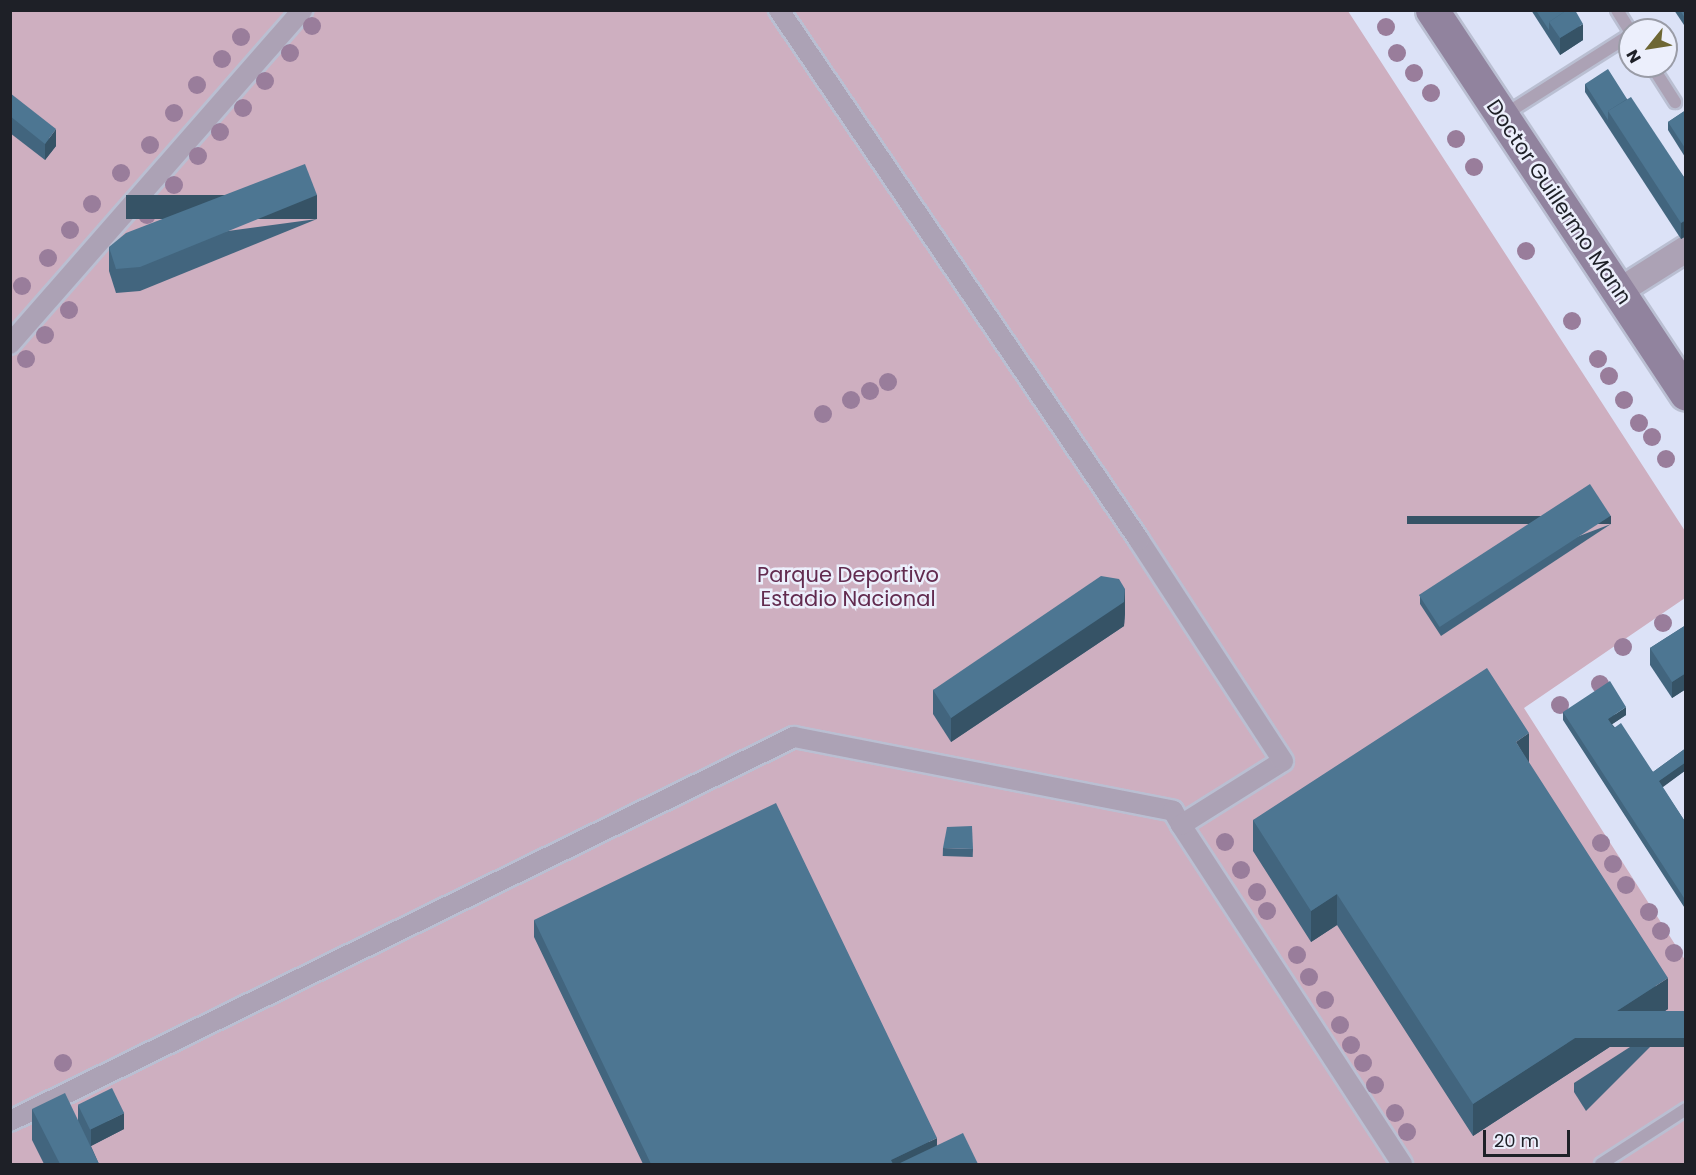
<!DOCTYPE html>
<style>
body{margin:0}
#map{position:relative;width:1696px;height:1175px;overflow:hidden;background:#dce2f7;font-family:Poppins,sans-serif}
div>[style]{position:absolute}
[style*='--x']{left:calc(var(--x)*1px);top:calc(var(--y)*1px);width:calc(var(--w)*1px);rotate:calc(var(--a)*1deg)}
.green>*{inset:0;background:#ceafc0}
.roads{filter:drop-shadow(2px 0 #babfd2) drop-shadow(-2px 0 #babfd2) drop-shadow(0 2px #babfd2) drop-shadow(0 -2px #babfd2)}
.service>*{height:12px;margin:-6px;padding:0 6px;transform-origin:6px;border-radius:6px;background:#aca2b5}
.pedestrian>*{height:20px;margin:-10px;padding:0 10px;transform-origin:10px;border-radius:10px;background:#aca2b5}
.minor>*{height:26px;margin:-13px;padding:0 13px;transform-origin:13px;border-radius:13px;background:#aca2b5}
.secondary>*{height:33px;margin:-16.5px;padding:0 16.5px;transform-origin:16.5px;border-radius:16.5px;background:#91839e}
.trees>*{width:18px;height:18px;margin:-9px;border-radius:50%;background:#997d9b}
.wall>*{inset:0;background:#42657e;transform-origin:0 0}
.shaded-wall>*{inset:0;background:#365366;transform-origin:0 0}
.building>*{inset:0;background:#4d7692;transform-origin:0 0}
span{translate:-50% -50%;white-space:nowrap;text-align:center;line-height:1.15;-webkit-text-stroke:5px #eceffc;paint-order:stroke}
.street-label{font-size:21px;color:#1e2027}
.park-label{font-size:21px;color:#622b4f}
.frame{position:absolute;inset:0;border:12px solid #1e2027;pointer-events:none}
.north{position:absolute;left:1618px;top:18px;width:60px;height:60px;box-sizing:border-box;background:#eceffc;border:2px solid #9a9ca7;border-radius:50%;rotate:240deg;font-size:16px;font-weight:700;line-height:24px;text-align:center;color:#1e2027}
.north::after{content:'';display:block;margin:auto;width:21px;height:27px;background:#6e6734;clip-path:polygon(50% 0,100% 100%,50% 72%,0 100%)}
.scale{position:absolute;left:1483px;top:1130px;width:87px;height:27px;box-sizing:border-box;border:3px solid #1e2027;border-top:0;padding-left:8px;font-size:18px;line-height:21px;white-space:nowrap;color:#1e2027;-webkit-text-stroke:4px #eceffc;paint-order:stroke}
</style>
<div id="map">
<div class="green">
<div style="clip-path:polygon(10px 11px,1348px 11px,1685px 531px,1685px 598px,1524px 708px,1685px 960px,1685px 1164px,11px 1164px)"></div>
</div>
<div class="roads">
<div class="service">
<div style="--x:1617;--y:10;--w:25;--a:58"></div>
<div style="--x:1652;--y:66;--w:43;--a:57.4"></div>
<div style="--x:1504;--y:115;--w:149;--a:-32.4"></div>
<div style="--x:1601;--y:1164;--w:101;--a:-32.9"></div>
</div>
<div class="pedestrian">
<div style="--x:10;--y:344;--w:444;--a:-48.8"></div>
<div style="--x:1181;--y:825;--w:405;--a:56.9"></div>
<div style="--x:10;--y:1121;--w:873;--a:-26.1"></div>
<div style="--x:794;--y:737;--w:386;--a:11"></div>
<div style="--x:1173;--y:811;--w:16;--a:60"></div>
<div style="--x:1181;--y:825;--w:120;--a:-32.1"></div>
<div style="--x:1283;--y:761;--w:264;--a:-123.1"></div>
<div style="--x:1139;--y:540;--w:641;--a:-124.19"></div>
</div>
<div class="minor">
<div style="--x:1618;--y:292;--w:80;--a:-32.3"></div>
</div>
<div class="secondary">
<div style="--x:1432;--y:10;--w:460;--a:56.5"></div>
</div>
</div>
<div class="trees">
<div style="left:312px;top:26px"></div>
<div style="left:1386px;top:27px"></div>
<div style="left:241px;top:37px"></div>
<div style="left:290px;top:53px"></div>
<div style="left:1397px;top:53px"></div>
<div style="left:222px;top:59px"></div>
<div style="left:1414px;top:73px"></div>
<div style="left:265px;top:81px"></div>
<div style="left:197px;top:85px"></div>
<div style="left:1431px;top:93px"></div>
<div style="left:243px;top:108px"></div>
<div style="left:174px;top:113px"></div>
<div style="left:220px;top:132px"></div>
<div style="left:1456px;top:139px"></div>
<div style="left:150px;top:145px"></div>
<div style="left:198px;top:156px"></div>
<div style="left:1474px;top:167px"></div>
<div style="left:121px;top:173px"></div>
<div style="left:174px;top:185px"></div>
<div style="left:92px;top:204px"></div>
<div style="left:147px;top:215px"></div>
<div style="left:70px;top:230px"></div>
<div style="left:1526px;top:251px"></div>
<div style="left:48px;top:258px"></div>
<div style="left:22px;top:286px"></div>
<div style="left:69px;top:310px"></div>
<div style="left:1572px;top:321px"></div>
<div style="left:45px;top:335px"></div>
<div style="left:26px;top:359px"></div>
<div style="left:1598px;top:359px"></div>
<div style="left:1609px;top:376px"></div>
<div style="left:888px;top:382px"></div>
<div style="left:870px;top:391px"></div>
<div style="left:851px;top:400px"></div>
<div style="left:1624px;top:400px"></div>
<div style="left:823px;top:414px"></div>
<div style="left:1639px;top:423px"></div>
<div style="left:1652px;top:437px"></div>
<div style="left:1666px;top:459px"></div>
<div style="left:1663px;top:623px"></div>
<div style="left:1623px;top:647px"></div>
<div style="left:1600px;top:684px"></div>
<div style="left:1560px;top:705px"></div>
<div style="left:1225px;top:842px"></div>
<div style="left:1601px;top:843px"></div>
<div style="left:1613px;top:864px"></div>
<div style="left:1241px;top:870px"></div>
<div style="left:1626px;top:885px"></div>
<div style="left:1257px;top:892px"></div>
<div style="left:1267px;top:911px"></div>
<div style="left:1649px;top:912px"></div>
<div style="left:1661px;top:931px"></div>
<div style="left:1674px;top:953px"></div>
<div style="left:1297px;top:955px"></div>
<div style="left:1309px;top:977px"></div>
<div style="left:1325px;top:1000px"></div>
<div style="left:1340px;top:1025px"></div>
<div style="left:1351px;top:1045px"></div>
<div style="left:63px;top:1063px"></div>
<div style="left:1363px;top:1063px"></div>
<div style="left:1375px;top:1085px"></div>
<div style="left:1395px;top:1113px"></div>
<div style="left:1407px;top:1132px"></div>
</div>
<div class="wall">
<div style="clip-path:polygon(1531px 10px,1575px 10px,1583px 40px,1560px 55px)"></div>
<div style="clip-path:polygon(1674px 10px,1686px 10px,1686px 28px)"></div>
<div style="clip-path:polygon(1585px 84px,1627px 99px,1686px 180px,1686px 236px,1681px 239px,1585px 92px)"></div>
<div style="clip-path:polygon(10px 93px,56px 146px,45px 160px,10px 133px)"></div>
<div style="clip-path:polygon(1686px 110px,1685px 157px,1668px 130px,1668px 122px)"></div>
<div style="clip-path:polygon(317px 219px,140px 291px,116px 293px,109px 271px,109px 247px)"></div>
<div style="clip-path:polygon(1611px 524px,1441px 636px,1420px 604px,1420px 596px)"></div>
<div style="clip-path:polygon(1125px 613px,1124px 626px,951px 742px,933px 714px,933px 690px)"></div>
<div style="clip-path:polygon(1686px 625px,1686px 689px,1672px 698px,1650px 665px,1650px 648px)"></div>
<div style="clip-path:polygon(1563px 712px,1626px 715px,1612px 724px,1653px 772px,1686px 748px,1686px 770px,1662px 787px,1686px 823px,1686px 910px,1563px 720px)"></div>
<div style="clip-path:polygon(1529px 764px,1668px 1009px,1473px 1136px,1337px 925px,1311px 942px,1253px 851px,1253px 820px)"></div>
<div style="left:943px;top:848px;width:30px;height:8px;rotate:2deg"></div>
<div style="clip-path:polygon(534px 920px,937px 1146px,978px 1164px,643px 1164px,534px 937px)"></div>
<div style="clip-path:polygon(1686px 1011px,1586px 1111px,1574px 1092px,1574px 1083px)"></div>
<div style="clip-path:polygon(78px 1105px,124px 1129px,91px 1146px,99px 1164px,44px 1164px,32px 1140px,32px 1109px,78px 1121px)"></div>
</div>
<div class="shaded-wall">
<div style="clip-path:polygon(1583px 24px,1583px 40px,1560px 55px,1560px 38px)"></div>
<div style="clip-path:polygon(56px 129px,56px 146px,45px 160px,45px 144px)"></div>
<div style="left:317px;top:195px;width:24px;height:191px;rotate:90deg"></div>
<div style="clip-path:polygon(1686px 220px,1686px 236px,1681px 239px,1681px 223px)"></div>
<div style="left:1611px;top:516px;width:8px;height:204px;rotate:90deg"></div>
<div style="clip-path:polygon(1125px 589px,1125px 613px,1124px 626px,951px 742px,951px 718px)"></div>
<div style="clip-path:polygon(1686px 673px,1686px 689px,1672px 698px,1672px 682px)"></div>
<div style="clip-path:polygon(1626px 707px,1626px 715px,1608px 727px,1608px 719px)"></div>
<div style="clip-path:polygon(1529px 733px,1529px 764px,1516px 742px)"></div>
<div style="clip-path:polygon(1686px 762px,1686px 770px,1659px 790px,1659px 781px)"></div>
<div style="clip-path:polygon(1337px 894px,1337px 925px,1311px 942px,1311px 911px)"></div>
<div style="clip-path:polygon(1668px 978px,1668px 1009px,1473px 1136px,1473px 1104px)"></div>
<div style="left:1686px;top:1038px;width:9px;height:119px;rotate:90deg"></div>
<div style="clip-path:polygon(124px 1113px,124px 1129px,91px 1146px,91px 1129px)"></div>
<div style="clip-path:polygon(937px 1138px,937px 1154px,915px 1164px,891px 1164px,891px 1160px)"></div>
</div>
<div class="building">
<div style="clip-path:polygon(1539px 10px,1567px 10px,1549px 22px,1549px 30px,1537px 12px)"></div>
<div style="clip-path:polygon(1567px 10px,1575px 10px,1583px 24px,1560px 38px,1549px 22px)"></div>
<div style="clip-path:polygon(1680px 10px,1686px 10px,1686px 20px)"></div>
<div style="clip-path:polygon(1608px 69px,1627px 99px,1608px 111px,1608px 120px,1585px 84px)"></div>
<div style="clip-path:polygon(10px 93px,56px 129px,45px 144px,10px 116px)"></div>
<div style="clip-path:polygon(1631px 97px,1686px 180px,1686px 220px,1681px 223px,1608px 111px)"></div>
<div style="clip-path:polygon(1686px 110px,1686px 148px,1685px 148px,1668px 122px)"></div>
<div style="clip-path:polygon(305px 164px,317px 195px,140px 267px,116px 269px,109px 247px,126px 233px)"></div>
<div style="left:1590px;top:484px;width:38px;height:204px;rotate:57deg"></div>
<div style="clip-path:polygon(1101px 576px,1119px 579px,1125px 589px,1124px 602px,951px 718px,933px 690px)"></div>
<div style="clip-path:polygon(1686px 625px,1686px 673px,1672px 682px,1650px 648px)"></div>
<div style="clip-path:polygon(1487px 668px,1529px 733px,1516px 742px,1668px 978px,1473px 1104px,1337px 894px,1311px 911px,1253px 820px)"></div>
<div style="clip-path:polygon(1610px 681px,1626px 707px,1608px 719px,1614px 728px,1621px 723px,1653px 772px,1686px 748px,1686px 762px,1659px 781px,1686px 823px,1686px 901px,1563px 712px)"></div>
<div style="clip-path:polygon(776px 803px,937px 1138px,891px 1160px,893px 1164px,651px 1164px,534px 920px)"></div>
<div style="clip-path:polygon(972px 826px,973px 849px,943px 848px,947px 827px)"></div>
<div style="left:1686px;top:1011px;width:27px;height:133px;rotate:90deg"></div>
<div style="left:112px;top:1088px;width:28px;height:38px;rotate:64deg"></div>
<div style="clip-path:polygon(65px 1093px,99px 1164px,60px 1164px,32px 1109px)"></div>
<div style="clip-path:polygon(963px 1133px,978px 1164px,898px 1164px)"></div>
</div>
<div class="street-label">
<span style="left:1559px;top:202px;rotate:56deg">Doctor Guillermo Mann</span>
</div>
<div class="park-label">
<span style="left:848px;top:587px">Parque Deportivo<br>Estadio Nacional</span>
</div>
<div class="frame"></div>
<div class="north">N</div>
<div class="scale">20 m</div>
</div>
